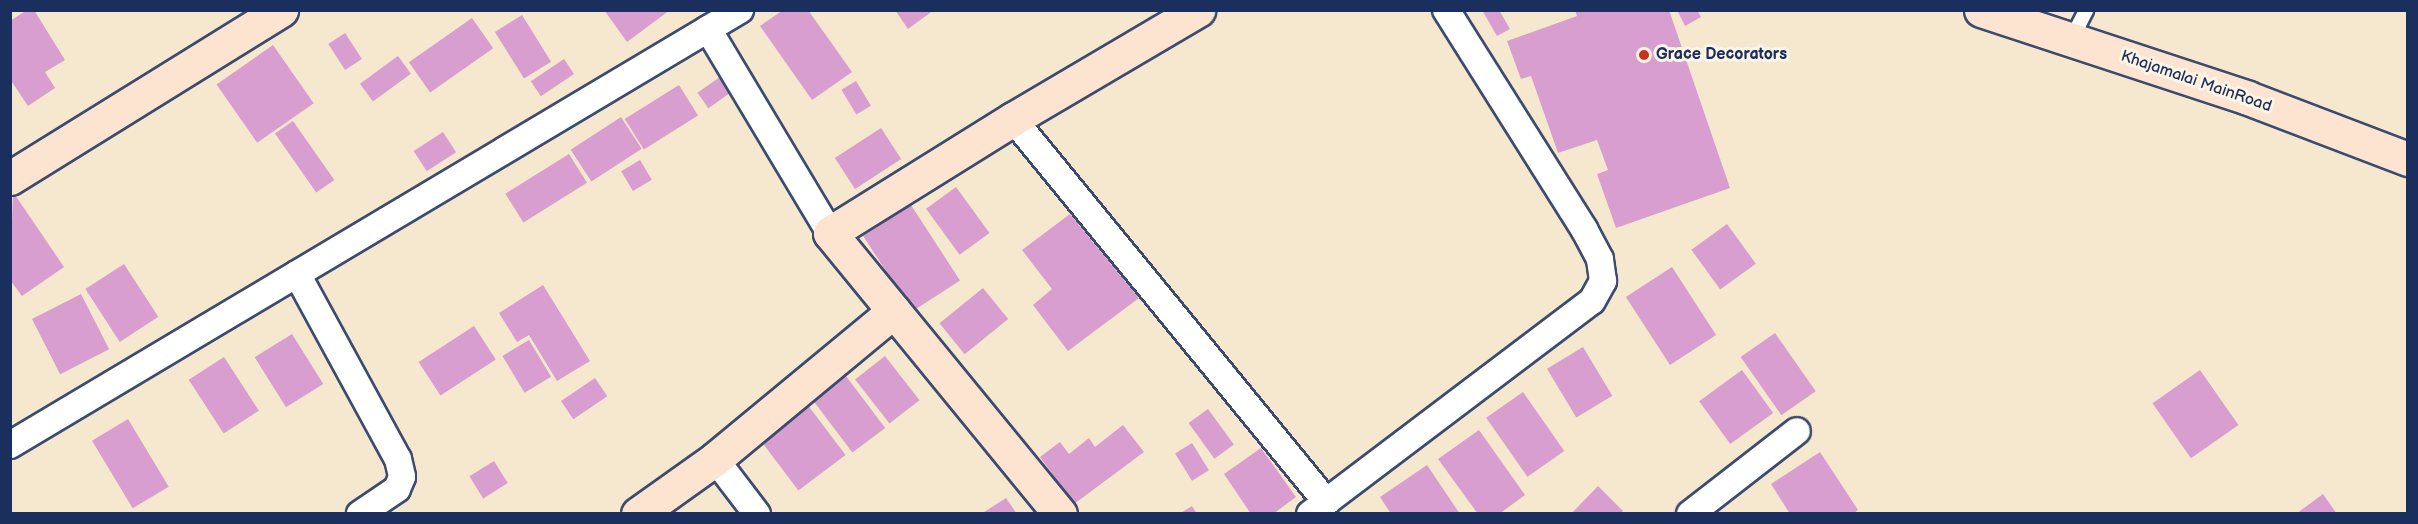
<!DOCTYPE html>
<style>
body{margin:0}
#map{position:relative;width:2418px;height:524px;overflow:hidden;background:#f6e7cf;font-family:"Balsamiq Sans",sans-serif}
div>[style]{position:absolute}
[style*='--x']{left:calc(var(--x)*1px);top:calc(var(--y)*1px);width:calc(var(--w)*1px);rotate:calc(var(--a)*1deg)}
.building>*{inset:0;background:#d89ecf;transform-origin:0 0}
.roads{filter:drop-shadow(2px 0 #3c4b6f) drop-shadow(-2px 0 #3c4b6f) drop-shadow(0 2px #3c4b6f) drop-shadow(0 -2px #3c4b6f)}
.lane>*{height:14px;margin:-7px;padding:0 7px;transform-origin:7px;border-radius:7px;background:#fff}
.street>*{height:26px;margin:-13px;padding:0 13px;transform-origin:13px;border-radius:13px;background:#fff}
.secondary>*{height:33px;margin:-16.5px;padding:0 16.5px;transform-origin:16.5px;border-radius:16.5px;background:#fde4d0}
.dots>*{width:16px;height:16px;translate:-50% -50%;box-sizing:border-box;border:3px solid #fcf5e5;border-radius:50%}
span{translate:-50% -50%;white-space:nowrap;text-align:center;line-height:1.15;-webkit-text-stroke:6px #fcf5e5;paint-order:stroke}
.poi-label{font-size:16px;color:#1b2f5e;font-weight:700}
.left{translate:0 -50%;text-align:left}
.street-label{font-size:16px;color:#1b2f5e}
.frame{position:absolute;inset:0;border:12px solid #1b2f5e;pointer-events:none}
</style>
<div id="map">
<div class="building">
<div style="clip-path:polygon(27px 10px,34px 10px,65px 60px,45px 72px,55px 88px,28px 106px,10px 79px,10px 21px)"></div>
<div style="clip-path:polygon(604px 10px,670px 10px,627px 42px)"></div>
<div style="clip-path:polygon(783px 10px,808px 10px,852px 72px,812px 100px,760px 26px)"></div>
<div style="clip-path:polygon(895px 10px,934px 10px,908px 29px)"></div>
<div style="clip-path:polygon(1482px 10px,1499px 10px,1510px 29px,1497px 36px)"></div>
<div style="clip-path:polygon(1575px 10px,1669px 10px,1730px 188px,1616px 228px,1597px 174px,1608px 170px,1597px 140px,1558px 153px,1531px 76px,1521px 79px,1507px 41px,1577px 16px)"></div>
<div style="clip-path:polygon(1677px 10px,1697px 10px,1701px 17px,1685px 26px)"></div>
<div style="left:522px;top:15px;width:55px;height:32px;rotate:58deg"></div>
<div style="left:472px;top:18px;width:37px;height:77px;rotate:55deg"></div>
<div style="left:345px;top:33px;width:31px;height:20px;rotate:57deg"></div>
<div style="left:273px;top:45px;width:71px;height:69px;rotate:55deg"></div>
<div style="left:398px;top:56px;width:22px;height:47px;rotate:54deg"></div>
<div style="left:564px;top:59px;width:18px;height:40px;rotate:56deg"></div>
<div style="left:727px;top:72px;width:19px;height:36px;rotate:55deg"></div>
<div style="left:856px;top:81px;width:29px;height:17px;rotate:59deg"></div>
<div style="left:679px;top:85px;width:36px;height:64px;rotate:58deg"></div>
<div style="left:621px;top:117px;width:38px;height:60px;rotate:57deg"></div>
<div style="left:293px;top:121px;width:72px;height:22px;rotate:55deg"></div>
<div style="left:881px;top:128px;width:37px;height:55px;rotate:57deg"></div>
<div style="left:443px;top:132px;width:24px;height:35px;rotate:57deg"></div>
<div style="left:569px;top:154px;width:34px;height:75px;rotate:58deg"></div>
<div style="left:640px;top:160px;width:23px;height:22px;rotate:59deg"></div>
<div style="left:956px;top:187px;width:57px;height:37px;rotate:54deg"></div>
<div style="clip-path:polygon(13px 192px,64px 267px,22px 296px,10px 280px)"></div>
<div style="left:911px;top:205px;width:90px;height:57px;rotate:57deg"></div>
<div style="clip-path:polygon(1070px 214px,1139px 298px,1068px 351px,1033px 305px,1052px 289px,1022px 250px)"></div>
<div style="left:1727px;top:224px;width:49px;height:44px;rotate:54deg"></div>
<div style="left:124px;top:264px;width:63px;height:46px;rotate:57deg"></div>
<div style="left:1672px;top:267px;width:81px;height:55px;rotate:57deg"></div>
<div style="clip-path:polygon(543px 285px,590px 361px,557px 381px,529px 335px,517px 342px,499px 313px)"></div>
<div style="left:983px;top:288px;width:40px;height:56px;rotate:51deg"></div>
<div style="left:81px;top:294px;width:62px;height:55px;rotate:63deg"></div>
<div style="left:474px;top:326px;width:40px;height:66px;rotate:57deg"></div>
<div style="left:1775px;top:333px;width:71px;height:42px;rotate:55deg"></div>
<div style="left:292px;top:334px;width:59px;height:44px;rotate:58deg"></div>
<div style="left:529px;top:340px;width:43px;height:31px;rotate:59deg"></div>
<div style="left:1583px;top:347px;width:57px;height:42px;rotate:59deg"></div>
<div style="left:885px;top:356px;width:56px;height:38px;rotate:52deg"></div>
<div style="left:224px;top:357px;width:64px;height:42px;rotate:57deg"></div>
<div style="left:1742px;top:370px;width:53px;height:53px;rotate:54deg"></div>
<div style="left:2200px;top:370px;width:67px;height:58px;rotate:55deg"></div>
<div style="left:846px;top:376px;width:65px;height:41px;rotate:53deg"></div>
<div style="left:595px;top:378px;width:22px;height:41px;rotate:56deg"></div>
<div style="left:1523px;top:392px;width:72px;height:45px;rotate:55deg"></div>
<div style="left:807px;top:404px;width:64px;height:59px;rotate:53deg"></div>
<div style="left:1208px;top:409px;width:44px;height:24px;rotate:54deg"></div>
<div style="left:128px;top:419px;width:79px;height:42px;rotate:59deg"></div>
<div style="clip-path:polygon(1123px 425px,1144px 452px,1074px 504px,1040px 457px,1060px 442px,1069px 454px,1089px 438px,1095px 447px)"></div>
<div style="clip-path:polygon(1479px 430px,1525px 495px,1499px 514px,1478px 514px,1438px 459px)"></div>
<div style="left:1192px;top:443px;width:32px;height:20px;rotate:58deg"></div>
<div style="clip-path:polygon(1261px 448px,1296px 497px,1273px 514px,1251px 514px,1224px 474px)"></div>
<div style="clip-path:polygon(1820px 452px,1858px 510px,1853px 514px,1790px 514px,1771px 484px)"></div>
<div style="left:494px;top:461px;width:26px;height:29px;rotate:58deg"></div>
<div style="clip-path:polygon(1427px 465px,1460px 514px,1391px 514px,1380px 497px)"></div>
<div style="clip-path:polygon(1598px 486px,1623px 511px,1620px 514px,1571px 514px)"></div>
<div style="clip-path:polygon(2323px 494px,2337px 514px,2296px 514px)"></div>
<div style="clip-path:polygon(1006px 498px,1017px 514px,981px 514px)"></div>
<div style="clip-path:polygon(1192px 506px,1197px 514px,1179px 514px)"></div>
</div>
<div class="roads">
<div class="lane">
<div style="--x:2071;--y:40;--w:34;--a:-63"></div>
</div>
<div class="street">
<div style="--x:708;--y:29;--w:238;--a:59.1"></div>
<div style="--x:1013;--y:119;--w:495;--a:50.7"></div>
<div style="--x:297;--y:274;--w:211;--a:61.4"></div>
<div style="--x:398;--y:459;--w:18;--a:77"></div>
<div style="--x:402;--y:477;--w:13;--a:113"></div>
<div style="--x:397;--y:489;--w:45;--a:146"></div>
<div style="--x:10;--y:445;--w:850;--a:-30.79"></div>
<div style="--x:715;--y:459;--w:69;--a:52.6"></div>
<div style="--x:1310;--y:514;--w:353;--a:-37.1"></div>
<div style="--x:1592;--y:301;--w:23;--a:-61"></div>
<div style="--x:1603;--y:281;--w:22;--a:-98"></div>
<div style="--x:1600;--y:259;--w:34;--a:-118"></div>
<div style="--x:1584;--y:229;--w:259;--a:-122.2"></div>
<div style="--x:1690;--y:514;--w:135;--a:-37.8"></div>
</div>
<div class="secondary">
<div style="--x:1981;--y:10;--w:281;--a:18.2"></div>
<div style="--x:2248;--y:98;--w:171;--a:20.9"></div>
<div style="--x:10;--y:178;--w:319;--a:-31.8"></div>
<div style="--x:638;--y:514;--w:95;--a:-35.5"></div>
<div style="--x:715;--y:459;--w:232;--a:-39.6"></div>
<div style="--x:1060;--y:514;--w:363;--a:-129.3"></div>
<div style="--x:830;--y:233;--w:216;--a:-31.9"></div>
<div style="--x:1013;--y:119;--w:215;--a:-30.5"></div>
</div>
</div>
<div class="dots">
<div style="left:1644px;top:55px;background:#c8321e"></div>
</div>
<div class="poi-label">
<span class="left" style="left:1656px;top:55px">Grace Decorators</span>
</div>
<div class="street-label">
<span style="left:2196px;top:82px;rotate:19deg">Khajamalai MainRoad</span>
</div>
<div class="frame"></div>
</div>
